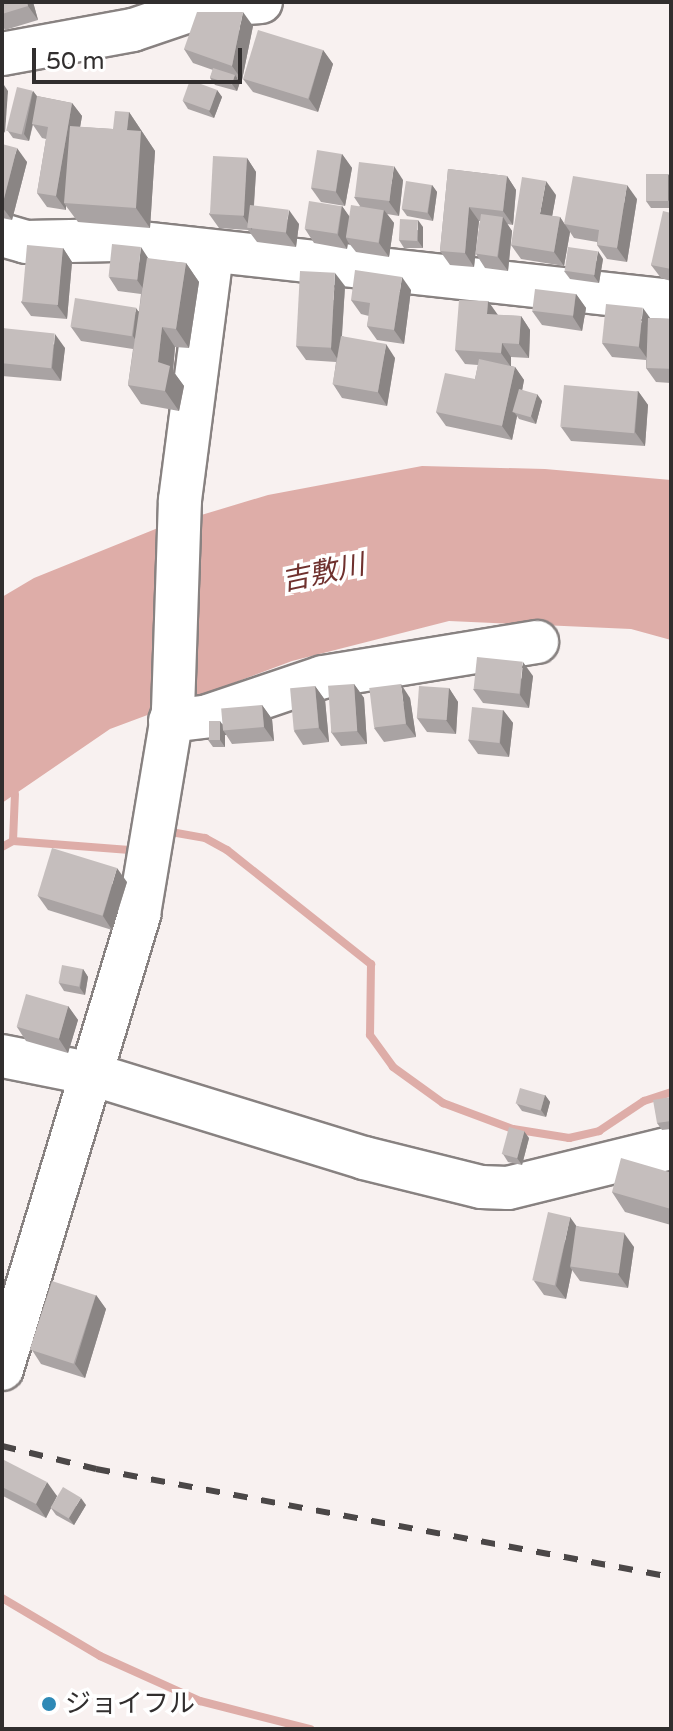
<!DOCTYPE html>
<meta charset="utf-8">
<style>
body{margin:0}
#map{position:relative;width:673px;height:1731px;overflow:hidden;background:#f8f1f0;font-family:"Varela Round","Noto Sans JP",sans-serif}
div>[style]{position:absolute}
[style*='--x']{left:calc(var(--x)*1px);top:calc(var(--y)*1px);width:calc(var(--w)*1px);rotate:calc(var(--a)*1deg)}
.water>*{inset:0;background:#deada8}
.stream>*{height:8px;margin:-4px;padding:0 4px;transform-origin:4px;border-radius:4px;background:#deada8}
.roads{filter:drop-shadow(2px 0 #888281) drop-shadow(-2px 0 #888281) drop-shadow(0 2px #888281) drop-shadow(0 -2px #888281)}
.minor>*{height:42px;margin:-21px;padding:0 21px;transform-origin:21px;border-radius:21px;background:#fff}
.rail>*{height:6px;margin-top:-3px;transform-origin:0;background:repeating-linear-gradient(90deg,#4b4747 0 14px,transparent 0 28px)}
.wall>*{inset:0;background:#a9a3a3}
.shaded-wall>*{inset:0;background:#8a8584}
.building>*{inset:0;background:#c5bebd;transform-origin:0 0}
.dots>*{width:22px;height:22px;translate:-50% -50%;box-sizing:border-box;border:4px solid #fff;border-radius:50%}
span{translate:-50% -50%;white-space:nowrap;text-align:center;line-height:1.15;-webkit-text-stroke:7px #fff;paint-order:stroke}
.poi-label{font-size:26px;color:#312e2e}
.left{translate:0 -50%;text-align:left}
.water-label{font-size:28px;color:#6f312e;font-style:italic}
.frame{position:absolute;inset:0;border:4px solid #312e2e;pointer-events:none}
.scale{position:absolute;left:32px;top:48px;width:210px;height:36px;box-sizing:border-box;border:4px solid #312e2e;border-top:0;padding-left:10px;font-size:24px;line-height:28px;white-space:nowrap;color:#312e2e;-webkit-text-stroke:6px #fff;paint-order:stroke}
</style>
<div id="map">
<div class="water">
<div style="clip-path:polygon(422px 466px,545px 469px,671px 480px,671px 640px,631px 629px,449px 621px,292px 661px,110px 729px,2px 803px,2px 597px,34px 578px,158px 528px,268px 495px)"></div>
</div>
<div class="stream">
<div style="--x:171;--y:832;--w:35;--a:10"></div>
<div style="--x:205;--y:838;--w:25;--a:29"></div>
<div style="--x:227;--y:850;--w:184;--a:38.4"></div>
<div style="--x:371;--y:964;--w:71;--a:90.8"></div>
<div style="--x:370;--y:1035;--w:39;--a:54"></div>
<div style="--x:393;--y:1067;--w:62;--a:35.8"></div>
<div style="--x:443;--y:1103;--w:75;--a:20.4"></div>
<div style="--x:513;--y:1129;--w:57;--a:9.1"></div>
<div style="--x:569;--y:1138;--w:31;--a:-13"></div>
<div style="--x:599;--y:1131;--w:54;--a:-33.7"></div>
<div style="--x:644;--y:1101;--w:28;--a:-18"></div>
<div style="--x:13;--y:841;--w:117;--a:4.4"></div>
<div style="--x:2;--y:847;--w:13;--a:-29"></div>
<div style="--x:13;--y:841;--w:47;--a:-87.6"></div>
<div style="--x:2;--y:1598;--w:114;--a:30.6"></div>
<div style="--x:100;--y:1656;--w:110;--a:24.2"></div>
<div style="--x:200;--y:1701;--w:114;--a:14.3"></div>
</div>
<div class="roads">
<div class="minor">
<div style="--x:2;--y:54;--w:133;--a:-10.4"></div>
<div style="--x:133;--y:30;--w:74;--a:-18.9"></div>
<div style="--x:203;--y:6;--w:58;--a:-3.9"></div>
<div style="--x:2;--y:235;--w:25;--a:16"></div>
<div style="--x:26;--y:242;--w:89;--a:-1.3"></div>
<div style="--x:115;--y:240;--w:559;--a:6.26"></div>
<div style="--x:170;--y:721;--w:38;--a:-7"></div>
<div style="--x:208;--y:716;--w:121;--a:-18.7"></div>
<div style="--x:323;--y:677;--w:217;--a:-9.3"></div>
<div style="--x:2;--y:1056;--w:88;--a:11.2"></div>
<div style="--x:88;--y:1073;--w:289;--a:17.1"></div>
<div style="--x:364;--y:1158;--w:121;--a:13.9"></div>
<div style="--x:481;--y:1187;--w:27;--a:2"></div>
<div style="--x:508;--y:1188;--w:168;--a:-13.8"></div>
<div style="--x:2;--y:1369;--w:475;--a:-73.2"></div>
<div style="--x:139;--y:914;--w:207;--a:-80.5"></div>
<div style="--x:173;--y:710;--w:210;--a:-88.1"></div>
<div style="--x:180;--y:500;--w:250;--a:-82.6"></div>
</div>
</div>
<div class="rail">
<div style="--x:2;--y:1446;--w:97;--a:13.7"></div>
<div style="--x:96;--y:1469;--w:585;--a:10.64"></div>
</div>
<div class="wall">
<div style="clip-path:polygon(2px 2px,33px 2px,38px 20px,5px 30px,2px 25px)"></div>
<div style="clip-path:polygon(253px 26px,242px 80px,237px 78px,240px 82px,237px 91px,215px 85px,210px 78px,213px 70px,193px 63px,184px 49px)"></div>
<div style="clip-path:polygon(323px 50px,333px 64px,318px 112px,253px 92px,243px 79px)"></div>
<div style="clip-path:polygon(217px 90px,222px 97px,214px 118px,188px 109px,183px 101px)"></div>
<div style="clip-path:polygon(33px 91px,37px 96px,72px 103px,82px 116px,80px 127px,113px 129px,129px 112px,155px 151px,150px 228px,78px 222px,66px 206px,66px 210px,47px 207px,37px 193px,46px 139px,42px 138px,33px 125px,29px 141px,13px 138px,8px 131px)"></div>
<div style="clip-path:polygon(2px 144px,27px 162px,12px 220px,2px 218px)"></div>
<div style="clip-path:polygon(342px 154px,352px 168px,345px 206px,321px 202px,311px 188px)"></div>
<div style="clip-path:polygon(247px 158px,256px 172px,254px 206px,299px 224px,296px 247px,257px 242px,248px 230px,219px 228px,209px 214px)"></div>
<div style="clip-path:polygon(448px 169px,507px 176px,516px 190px,513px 225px,507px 224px,512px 231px,508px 271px,485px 268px,476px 254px,480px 221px,479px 221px,474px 267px,450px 265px,440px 251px)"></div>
<div style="clip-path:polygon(668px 174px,671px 179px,671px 208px,651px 208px,646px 201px)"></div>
<div style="clip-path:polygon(403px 180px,399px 216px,387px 214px,394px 223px,389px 257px,356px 252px,348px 242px,347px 249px,314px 243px,305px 229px,342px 206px,349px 217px,360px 206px,354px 197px)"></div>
<div style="clip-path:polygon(432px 185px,437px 192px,433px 221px,407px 216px,402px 209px)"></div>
<div style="clip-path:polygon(556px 195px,552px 216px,560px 217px,564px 224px,637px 199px,627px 262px,607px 259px,597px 245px,597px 242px,574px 238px,570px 232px,564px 266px,521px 259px,511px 245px)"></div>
<div style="clip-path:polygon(671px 213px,671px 281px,661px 278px,651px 265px)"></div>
<div style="clip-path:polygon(423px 227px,423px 248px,404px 248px,399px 240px)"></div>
<div style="clip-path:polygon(63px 248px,72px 262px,67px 319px,31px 316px,21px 302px)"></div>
<div style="clip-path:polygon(148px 259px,186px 263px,199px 282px,189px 348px,175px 347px,173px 371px,184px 386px,179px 411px,141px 404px,128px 385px,133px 349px,81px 341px,71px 327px,139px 311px,141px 294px,118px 291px,109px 277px)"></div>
<div style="clip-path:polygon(603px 259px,599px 283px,570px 279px,564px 271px)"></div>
<div style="clip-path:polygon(345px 286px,342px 336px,395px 358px,387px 406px,342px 398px,333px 384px,336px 362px,306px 360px,296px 346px)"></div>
<div style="clip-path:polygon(411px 290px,404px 344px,377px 340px,367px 326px,369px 316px,361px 314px,351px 300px)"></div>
<div style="clip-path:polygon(576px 294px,586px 308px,582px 331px,542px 325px,532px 311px)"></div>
<div style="clip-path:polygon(488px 301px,497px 315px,521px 316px,530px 330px,529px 358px,511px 357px,511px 366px,515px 367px,524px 380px,522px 390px,542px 401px,536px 424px,519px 419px,517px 416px,512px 440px,446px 426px,436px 412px,475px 379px,478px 365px,465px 364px,455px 350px)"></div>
<div style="clip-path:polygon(650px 318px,671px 319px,671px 383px,656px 382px,646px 368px,646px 360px,612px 357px,602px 343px)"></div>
<div style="clip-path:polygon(2px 328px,65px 348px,61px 381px,2px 376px)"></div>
<div style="clip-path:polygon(638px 391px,648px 405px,645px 446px,571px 441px,561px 427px)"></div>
<div style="clip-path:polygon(533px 676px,529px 708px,483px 703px,473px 689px)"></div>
<div style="clip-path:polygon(354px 684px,364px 698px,367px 744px,341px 746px,331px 732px)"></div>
<div style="clip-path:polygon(315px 686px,325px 700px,329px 742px,303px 745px,294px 731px)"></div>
<div style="clip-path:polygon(449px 688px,458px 702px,456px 734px,427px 732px,417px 718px)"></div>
<div style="clip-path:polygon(410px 698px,416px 737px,384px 742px,374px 728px)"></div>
<div style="clip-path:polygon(262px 705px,272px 719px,274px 741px,232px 744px,225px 733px,225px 747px,213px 747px,208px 740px,222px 724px)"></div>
<div style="clip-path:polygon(503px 710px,513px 723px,509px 757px,478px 754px,468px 740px)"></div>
<div style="clip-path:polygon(127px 882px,112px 930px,48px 910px,38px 896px)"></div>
<div style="clip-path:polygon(83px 969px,88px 977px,85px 995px,64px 991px,59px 983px)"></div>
<div style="clip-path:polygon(68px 1006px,78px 1020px,68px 1053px,26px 1041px,17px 1027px)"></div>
<div style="clip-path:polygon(545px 1095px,550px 1102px,546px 1117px,522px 1111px,517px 1104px)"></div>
<div style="clip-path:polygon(671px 1097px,671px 1129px,662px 1130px,657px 1123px)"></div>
<div style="clip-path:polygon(529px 1138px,522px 1165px,508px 1162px,503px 1154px)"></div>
<div style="clip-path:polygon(671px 1165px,671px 1225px,625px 1212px,612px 1192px,669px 1172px)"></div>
<div style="clip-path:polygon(577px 1226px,634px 1247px,628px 1288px,580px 1281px,572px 1270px,566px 1299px,544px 1295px,534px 1281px)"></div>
<div style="clip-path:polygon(96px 1295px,106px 1309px,85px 1378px,41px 1364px,32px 1350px)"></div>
<div style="clip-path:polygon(2px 1464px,57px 1496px,46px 1518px,3px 1496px)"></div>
<div style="clip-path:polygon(86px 1505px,74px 1525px,56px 1515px,51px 1508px)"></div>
</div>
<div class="shaded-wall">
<div style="clip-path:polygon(27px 2px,33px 2px,38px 20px,28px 6px)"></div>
<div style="clip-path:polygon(243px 12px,253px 26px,242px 80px,232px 66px)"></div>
<div style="clip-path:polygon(323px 50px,333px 64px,318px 112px,309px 99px)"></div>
<div style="clip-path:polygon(235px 75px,240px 82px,237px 91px,232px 84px)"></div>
<div style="clip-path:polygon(2px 82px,8px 91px,5px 133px,2px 128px)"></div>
<div style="clip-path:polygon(217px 90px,222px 97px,214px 118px,209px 111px)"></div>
<div style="clip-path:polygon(33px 91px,38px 98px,29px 141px,24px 134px)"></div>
<div style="clip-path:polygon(72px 103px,82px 116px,67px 203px,64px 203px,66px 206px,66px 210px,56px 196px)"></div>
<div style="clip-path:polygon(129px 112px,155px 151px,150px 228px,136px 208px,127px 130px)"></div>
<div style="clip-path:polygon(17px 148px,27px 162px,12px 220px,2px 207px)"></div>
<div style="clip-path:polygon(342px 154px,352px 168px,345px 206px,336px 192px)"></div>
<div style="clip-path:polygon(247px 158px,256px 172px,252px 230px,243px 216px)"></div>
<div style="clip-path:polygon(394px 166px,403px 180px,399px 216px,389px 202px)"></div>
<div style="clip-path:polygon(668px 174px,671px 179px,671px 204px,668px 200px)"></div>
<div style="clip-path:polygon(507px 176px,516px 190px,513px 225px,503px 211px)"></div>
<div style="clip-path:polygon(546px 181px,556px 195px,550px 228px,540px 214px)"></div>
<div style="clip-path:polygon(432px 185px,437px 192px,433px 221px,428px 213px)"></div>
<div style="clip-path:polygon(627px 185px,637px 199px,627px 262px,617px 248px)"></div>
<div style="clip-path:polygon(342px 206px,352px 220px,346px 238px,348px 242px,347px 249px,338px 235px)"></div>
<div style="clip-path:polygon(469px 207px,479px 221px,474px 267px,465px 253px)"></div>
<div style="clip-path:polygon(289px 210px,299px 224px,296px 247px,286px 233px)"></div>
<div style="clip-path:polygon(384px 210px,394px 223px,389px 257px,379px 243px)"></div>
<div style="clip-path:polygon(503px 217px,512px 231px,508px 271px,498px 257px)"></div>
<div style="clip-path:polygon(560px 217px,570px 232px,564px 266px,554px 252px)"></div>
<div style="clip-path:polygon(418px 220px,423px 227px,423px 248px,418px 241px)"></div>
<div style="clip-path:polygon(141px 247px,150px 261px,147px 294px,137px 280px)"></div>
<div style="clip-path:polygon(63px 248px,72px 262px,67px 319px,57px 305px)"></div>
<div style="clip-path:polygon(598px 251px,603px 259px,599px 283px,594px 276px)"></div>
<div style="clip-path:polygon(186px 263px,199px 282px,189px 348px,176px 329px)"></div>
<div style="clip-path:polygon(335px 273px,345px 286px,340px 363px,331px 349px)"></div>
<div style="clip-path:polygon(402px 277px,411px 290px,404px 344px,394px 330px)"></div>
<div style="clip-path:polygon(576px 294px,586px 308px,582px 331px,573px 317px)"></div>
<div style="clip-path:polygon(488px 301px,498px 315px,487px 314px)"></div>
<div style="clip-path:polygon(136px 308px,146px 322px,142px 350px,133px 336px)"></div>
<div style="clip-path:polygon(643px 308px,653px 322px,649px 361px,639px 347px)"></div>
<div style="clip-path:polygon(521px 316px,530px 330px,529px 358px,519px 344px)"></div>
<div style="clip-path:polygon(162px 327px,175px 347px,173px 371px,184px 386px,179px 411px,165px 391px,158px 362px)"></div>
<div style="clip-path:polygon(55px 334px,65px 348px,61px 381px,52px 368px)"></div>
<div style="clip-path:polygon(502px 343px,511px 357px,511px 367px,501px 353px)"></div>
<div style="clip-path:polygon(386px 344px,395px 358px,387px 406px,378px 392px)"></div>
<div style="clip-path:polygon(515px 367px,524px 380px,518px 413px,514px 412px,517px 416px,512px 440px,502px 426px)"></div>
<div style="clip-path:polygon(638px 391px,648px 405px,645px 446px,635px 432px)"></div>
<div style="clip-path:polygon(537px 394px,542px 401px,536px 424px,531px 416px)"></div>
<div style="clip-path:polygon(523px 662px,533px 676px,529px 708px,520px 695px)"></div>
<div style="clip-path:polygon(354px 684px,364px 698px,367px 744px,357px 731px)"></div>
<div style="clip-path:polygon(401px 684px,410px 698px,416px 737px,406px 724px)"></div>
<div style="clip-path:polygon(315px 686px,325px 700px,329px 742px,319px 728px)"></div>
<div style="clip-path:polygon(449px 688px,458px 702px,456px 734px,446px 720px)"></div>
<div style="clip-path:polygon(262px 705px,272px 719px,274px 741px,264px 727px)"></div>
<div style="clip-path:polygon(503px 710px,513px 723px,509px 757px,500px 743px)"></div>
<div style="clip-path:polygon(220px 721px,225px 728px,223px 730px,225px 733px,225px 747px,220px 740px)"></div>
<div style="clip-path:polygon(117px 868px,127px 882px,112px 930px,103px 916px)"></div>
<div style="clip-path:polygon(83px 969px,88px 977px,85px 995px,80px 988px)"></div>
<div style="clip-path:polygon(68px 1006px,78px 1020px,68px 1053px,59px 1039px)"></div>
<div style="clip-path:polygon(545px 1095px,550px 1102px,546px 1117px,541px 1110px)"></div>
<div style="clip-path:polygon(524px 1131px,529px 1138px,522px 1165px,517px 1158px)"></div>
<div style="clip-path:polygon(570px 1217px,580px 1231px,570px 1267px,572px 1270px,566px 1299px,556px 1286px)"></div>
<div style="clip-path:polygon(624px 1233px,634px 1247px,628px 1288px,618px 1274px)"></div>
<div style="clip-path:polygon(96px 1295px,106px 1309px,85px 1378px,75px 1364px)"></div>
<div style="clip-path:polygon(47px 1482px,57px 1496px,46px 1518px,36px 1504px)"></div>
<div style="clip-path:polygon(81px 1498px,86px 1505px,74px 1525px,69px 1518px)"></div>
</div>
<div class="building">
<div style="clip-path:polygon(2px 2px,27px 2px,28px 6px,2px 14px)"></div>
<div style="clip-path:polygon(197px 12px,243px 12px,232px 66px,184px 49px)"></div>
<div style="left:258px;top:30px;width:68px;height:51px;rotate:17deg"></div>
<div style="left:213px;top:68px;width:23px;height:10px;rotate:18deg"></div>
<div style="left:190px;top:80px;width:29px;height:22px;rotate:20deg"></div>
<div style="left:17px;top:87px;width:16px;height:45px;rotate:14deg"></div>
<div style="clip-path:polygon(37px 96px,72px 103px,56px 196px,37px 193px,48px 127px,32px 124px)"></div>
<div style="clip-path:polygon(115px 111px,129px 112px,127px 130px,141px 131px,136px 208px,64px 203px,70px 126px,113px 129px)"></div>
<div style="clip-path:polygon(2px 144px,17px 148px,2px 206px)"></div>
<div style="left:317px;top:150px;width:25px;height:38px;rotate:9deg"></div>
<div style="left:213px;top:156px;width:34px;height:58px;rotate:3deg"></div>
<div style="left:359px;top:162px;width:35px;height:35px;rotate:7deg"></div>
<div style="clip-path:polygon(448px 169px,507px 176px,503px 211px,469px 207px,465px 253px,440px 251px)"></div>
<div style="left:646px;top:174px;width:22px;height:27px"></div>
<div style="clip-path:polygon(573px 176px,627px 185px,617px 248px,597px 245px,599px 230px,564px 224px)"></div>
<div style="clip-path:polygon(522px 177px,546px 181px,540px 214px,560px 217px,554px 252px,511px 245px)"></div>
<div style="left:406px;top:181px;width:26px;height:28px;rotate:9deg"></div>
<div style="left:309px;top:201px;width:33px;height:28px;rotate:9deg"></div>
<div style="left:250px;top:205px;width:39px;height:23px;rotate:7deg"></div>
<div style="left:351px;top:205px;width:33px;height:33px;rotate:9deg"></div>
<div style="clip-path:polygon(663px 211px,671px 213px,671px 269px,651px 265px)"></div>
<div style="left:481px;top:214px;width:22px;height:40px;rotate:8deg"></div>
<div style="left:400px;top:219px;width:18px;height:21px;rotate:3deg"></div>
<div style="left:112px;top:244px;width:29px;height:33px;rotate:6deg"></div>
<div style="left:27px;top:245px;width:36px;height:57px;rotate:5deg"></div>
<div style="left:568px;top:247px;width:30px;height:24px;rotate:8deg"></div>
<div style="clip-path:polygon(147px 258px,186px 263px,176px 329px,162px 327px,158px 362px,170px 366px,165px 391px,128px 385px)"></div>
<div style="clip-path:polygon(355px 270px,402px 277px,394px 330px,367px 326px,370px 303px,351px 300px)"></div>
<div style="left:300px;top:271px;width:35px;height:75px;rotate:3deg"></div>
<div style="left:535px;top:289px;width:41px;height:22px;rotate:7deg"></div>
<div style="left:75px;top:298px;width:62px;height:29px;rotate:9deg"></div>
<div style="clip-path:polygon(459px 300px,488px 301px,487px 314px,521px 316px,519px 344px,502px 343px,501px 353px,455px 350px)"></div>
<div style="left:606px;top:304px;width:37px;height:39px;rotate:6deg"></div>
<div style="left:648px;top:318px;width:23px;height:50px;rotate:2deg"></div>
<div style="left:2px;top:328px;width:53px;height:35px;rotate:6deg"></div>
<div style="left:341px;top:336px;width:46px;height:49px;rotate:10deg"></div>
<div style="clip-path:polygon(479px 359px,515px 367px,502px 426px,436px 412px,445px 373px,475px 379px)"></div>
<div style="left:564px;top:385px;width:74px;height:42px;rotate:5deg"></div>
<div style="left:519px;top:389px;width:19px;height:24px;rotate:16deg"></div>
<div style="left:477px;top:657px;width:46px;height:32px;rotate:6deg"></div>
<div style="left:354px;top:684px;width:47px;height:26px;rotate:86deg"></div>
<div style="left:401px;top:684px;width:40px;height:32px;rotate:83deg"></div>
<div style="left:315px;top:686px;width:42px;height:25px;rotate:85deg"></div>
<div style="left:419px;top:686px;width:30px;height:32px;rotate:4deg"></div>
<div style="left:262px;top:705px;width:22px;height:41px;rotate:85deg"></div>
<div style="left:472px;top:707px;width:31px;height:33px;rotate:6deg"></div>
<div style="left:209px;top:721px;width:11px;height:19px"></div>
<div style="left:52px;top:848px;width:68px;height:50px;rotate:17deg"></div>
<div style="left:62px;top:965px;width:21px;height:18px;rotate:11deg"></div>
<div style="left:26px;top:994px;width:44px;height:34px;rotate:16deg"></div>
<div style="left:520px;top:1088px;width:26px;height:16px;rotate:16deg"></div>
<div style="clip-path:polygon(671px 1097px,671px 1121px,657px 1123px,653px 1100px)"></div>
<div style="left:509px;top:1127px;width:16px;height:28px;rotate:15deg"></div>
<div style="clip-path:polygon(621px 1158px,669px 1172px,671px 1165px,671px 1209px,612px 1192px)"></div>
<div style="left:548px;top:1212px;width:23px;height:70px;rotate:13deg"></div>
<div style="left:576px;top:1226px;width:49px;height:41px;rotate:8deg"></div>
<div style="left:52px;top:1281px;width:46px;height:72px;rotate:18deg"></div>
<div style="clip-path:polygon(4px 1460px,47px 1482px,36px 1504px,2px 1487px,2px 1464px)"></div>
<div style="left:63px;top:1487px;width:21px;height:24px;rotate:31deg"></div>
</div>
<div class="dots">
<div style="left:49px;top:1704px;background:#2e89b6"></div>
</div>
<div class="poi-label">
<span class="left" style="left:65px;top:1704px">ジョイフル</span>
</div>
<div class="water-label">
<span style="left:323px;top:573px;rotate:-12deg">吉敷川</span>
</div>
<div class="frame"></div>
<div class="scale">50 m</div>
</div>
